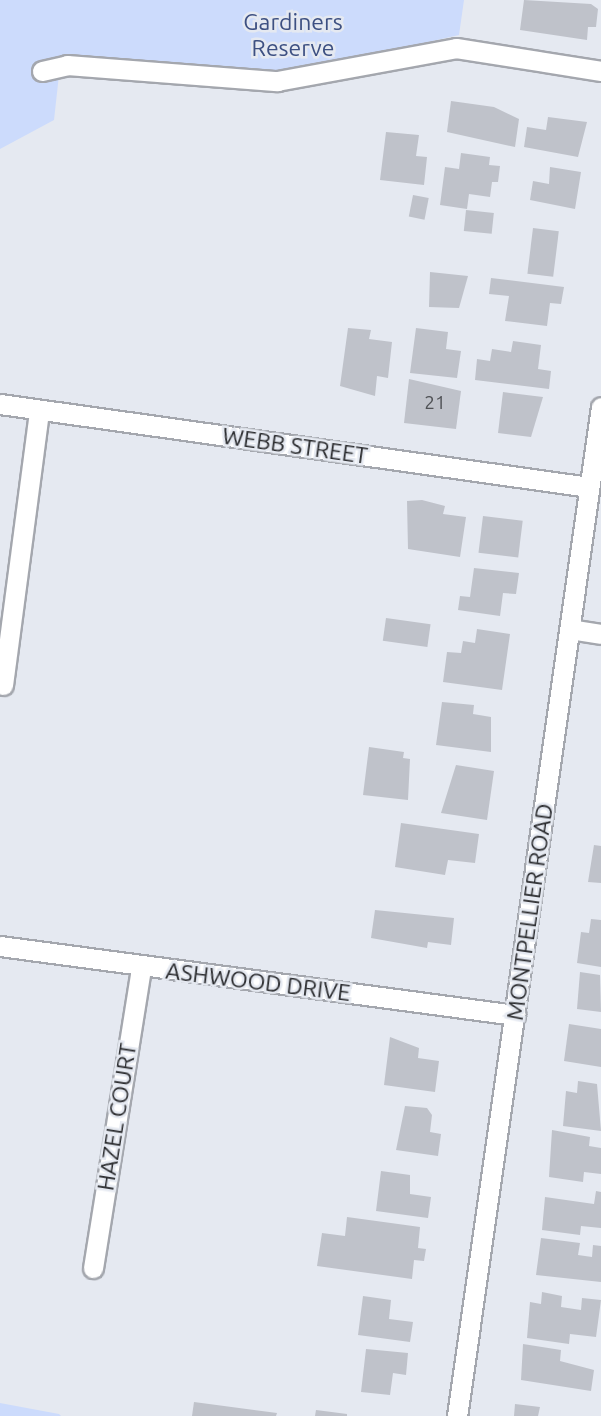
<!DOCTYPE html>
<style>
body{margin:0}
#map{position:relative;width:601px;height:1416px;overflow:hidden;background:#e5e9f1;font-family:Ubuntu,sans-serif}
div>[style]{position:absolute}
[style*='--x']{left:calc(var(--x)*1px);top:calc(var(--y)*1px);width:calc(var(--w)*1px);rotate:calc(var(--a)*1deg)}
.green>*{inset:0;background:#ccdbfc}
.building>*{inset:0;background:#bfc2ca;transform-origin:0 0}
.roads{filter:drop-shadow(2px 0 #a4a7ae) drop-shadow(-2px 0 #a4a7ae) drop-shadow(0 2px #a4a7ae) drop-shadow(0 -2px #a4a7ae)}
.street>*{height:19px;margin:-9.5px;padding:0 9.5px;transform-origin:9.5px;border-radius:9.5px;background:#fff}
span{translate:-50% -50%;white-space:nowrap;text-align:center;line-height:1.15;-webkit-text-stroke:5px #e5e9f1;paint-order:stroke}
.number-label{font-size:19px;color:#4f5155}
.number-label span{-webkit-text-stroke-width:0}
.park-label{font-size:23px;color:#3d5082}
.street-label{font-size:23px;color:#2a2b2e}
</style>
<div id="map">
<div class="green">
<div style="clip-path:polygon(0 0,464px 0,459px 35px,296px 72px,61px 57px,54px 120px,0 149px)"></div>
<div style="clip-path:polygon(0 1403px,59px 1414px,61px 1416px,0 1416px)"></div>
</div>
<div class="building">
<div style="clip-path:polygon(524px 0,591px 4px,598px 9px,596px 27px,588px 27px,587px 40px,520px 30px)"></div>
<div style="clip-path:polygon(451px 101px,494px 107px,519px 119px,515px 147px,447px 132px)"></div>
<div style="clip-path:polygon(548px 117px,587px 122px,578px 157px,524px 147px,527px 127px,546px 130px)"></div>
<div style="clip-path:polygon(386px 132px,419px 135px,416px 156px,427px 157px,424px 185px,380px 180px)"></div>
<div style="clip-path:polygon(461px 153px,490px 157px,489px 165px,500px 166px,498px 182px,492px 182px,490px 197px,469px 194px,467px 209px,440px 205px,445px 167px,459px 169px)"></div>
<div style="clip-path:polygon(550px 167px,581px 172px,575px 209px,530px 200px,533px 181px,549px 184px)"></div>
<div style="left:413px;top:195px;width:16px;height:22px;rotate:11deg"></div>
<div style="left:466px;top:210px;width:28px;height:21px;rotate:6deg"></div>
<div style="left:533px;top:228px;width:26px;height:46px;rotate:7deg"></div>
<div style="clip-path:polygon(430px 272px,468px 276px,459px 308px,429px 307px)"></div>
<div style="clip-path:polygon(491px 278px,564px 287px,561px 304px,550px 303px,547px 326px,505px 321px,509px 296px,489px 294px)"></div>
<div style="clip-path:polygon(348px 328px,371px 330px,369px 339px,392px 342px,388px 378px,377px 376px,375px 396px,340px 386px)"></div>
<div style="clip-path:polygon(416px 328px,448px 332px,446px 349px,461px 351px,457px 378px,410px 373px)"></div>
<div style="clip-path:polygon(513px 341px,541px 345px,538px 369px,551px 371px,549px 389px,475px 380px,477px 359px,490px 361px,492px 349px,511px 352px)"></div>
<div style="clip-path:polygon(409px 379px,461px 391px,456px 429px,404px 423px)"></div>
<div style="clip-path:polygon(503px 392px,543px 397px,531px 437px,498px 433px)"></div>
<div style="clip-path:polygon(422px 500px,445px 506px,443px 514px,466px 517px,460px 557px,408px 549px,407px 501px)"></div>
<div style="left:483px;top:516px;width:40px;height:37px;rotate:7deg"></div>
<div style="clip-path:polygon(474px 568px,519px 573px,516px 594px,503px 593px,500px 616px,458px 610px,460px 596px,470px 597px)"></div>
<div style="left:386px;top:618px;width:45px;height:23px;rotate:8deg"></div>
<div style="clip-path:polygon(477px 629px,510px 634px,502px 690px,443px 682px,447px 652px,461px 653px,463px 641px,475px 643px)"></div>
<div style="clip-path:polygon(442px 702px,474px 705px,473px 714px,491px 717px,491px 752px,436px 745px)"></div>
<div style="clip-path:polygon(369px 747px,404px 752px,403px 758px,410px 759px,408px 800px,363px 795px)"></div>
<div style="clip-path:polygon(456px 765px,494px 771px,487px 820px,441px 813px)"></div>
<div style="clip-path:polygon(401px 823px,479px 834px,475px 863px,448px 860px,445px 875px,395px 867px)"></div>
<div style="clip-path:polygon(594px 845px,601px 846px,601px 883px,588px 882px)"></div>
<div style="clip-path:polygon(375px 910px,454px 918px,451px 945px,428px 942px,427px 948px,371px 938px)"></div>
<div style="clip-path:polygon(591px 919px,601px 920px,601px 967px,577px 963px,581px 932px,589px 933px)"></div>
<div style="clip-path:polygon(580px 972px,600px 975px,601px 1012px,577px 1009px)"></div>
<div style="clip-path:polygon(569px 1024px,601px 1029px,601px 1067px,564px 1061px)"></div>
<div style="clip-path:polygon(390px 1037px,419px 1048px,418px 1058px,439px 1061px,435px 1092px,384px 1085px)"></div>
<div style="clip-path:polygon(578px 1081px,597px 1084px,601px 1131px,563px 1126px,566px 1091px,577px 1093px)"></div>
<div style="clip-path:polygon(405px 1106px,427px 1108px,432px 1115px,430px 1132px,441px 1134px,438px 1156px,396px 1150px)"></div>
<div style="clip-path:polygon(552px 1130px,590px 1137px,589px 1146px,601px 1148px,601px 1174px,584px 1172px,583px 1182px,549px 1177px)"></div>
<div style="clip-path:polygon(381px 1171px,410px 1175px,410px 1194px,431px 1197px,428px 1218px,376px 1211px)"></div>
<div style="clip-path:polygon(596px 1191px,601px 1192px,601px 1228px,581px 1226px,580px 1235px,542px 1230px,545px 1197px,594px 1204px)"></div>
<div style="clip-path:polygon(347px 1217px,420px 1227px,418px 1248px,426px 1249px,424px 1261px,414px 1260px,412px 1279px,317px 1266px,322px 1233px,345px 1236px)"></div>
<div style="clip-path:polygon(541px 1238px,580px 1243px,578px 1255px,592px 1257px,593px 1245px,601px 1246px,601px 1282px,536px 1275px)"></div>
<div style="clip-path:polygon(542px 1292px,562px 1296px,561px 1307px,581px 1310px,582px 1298px,601px 1300px,596px 1337px,570px 1334px,569px 1344px,527px 1338px,530px 1302px,541px 1304px)"></div>
<div style="clip-path:polygon(363px 1296px,391px 1300px,389px 1319px,413px 1322px,410px 1342px,358px 1335px)"></div>
<div style="clip-path:polygon(523px 1344px,561px 1350px,560px 1361px,594px 1370px,591px 1391px,521px 1380px)"></div>
<div style="clip-path:polygon(366px 1349px,408px 1353px,406px 1375px,393px 1373px,390px 1395px,361px 1392px)"></div>
<div style="clip-path:polygon(194px 1402px,277px 1413px,276px 1416px,192px 1416px)"></div>
<div style="clip-path:polygon(515px 1404px,540px 1407px,538px 1416px,514px 1416px)"></div>
<div style="clip-path:polygon(316px 1410px,347px 1414px,347px 1416px,315px 1416px)"></div>
</div>
<div class="roads">
<div class="street">
<div style="--x:42;--y:71;--w:26;--a:-13"></div>
<div style="--x:67;--y:65;--w:211;--a:4.4"></div>
<div style="--x:277;--y:81;--w:182;--a:-10.4"></div>
<div style="--x:456;--y:48;--w:147;--a:9"></div>
<div style="--x:0;--y:404;--w:595;--a:8.02"></div>
<div style="--x:570;--y:629;--w:31;--a:9"></div>
<div style="--x:3;--y:685;--w:277;--a:-82.5"></div>
<div style="--x:0;--y:946;--w:520;--a:7.63"></div>
<div style="--x:93;--y:1268;--w:305;--a:-80.9"></div>
<div style="--x:457;--y:1416;--w:1019;--a:-81.88"></div>
</div>
</div>
<div class="number-label">
<span style="left:435px;top:403px">21</span>
</div>
<div class="park-label">
<span style="left:293px;top:35px">Gardiners<br>Reserve</span>
</div>
<div class="street-label">
<span style="left:295px;top:446px;rotate:8deg">WEBB STREET</span>
<span style="left:530px;top:912px;rotate:-82deg">MONTPELLIER ROAD</span>
<span style="left:258px;top:982px;rotate:7deg">ASHWOOD DRIVE</span>
<span style="left:117px;top:1117px;rotate:-81deg">HAZEL COURT</span>
</div>
</div>
